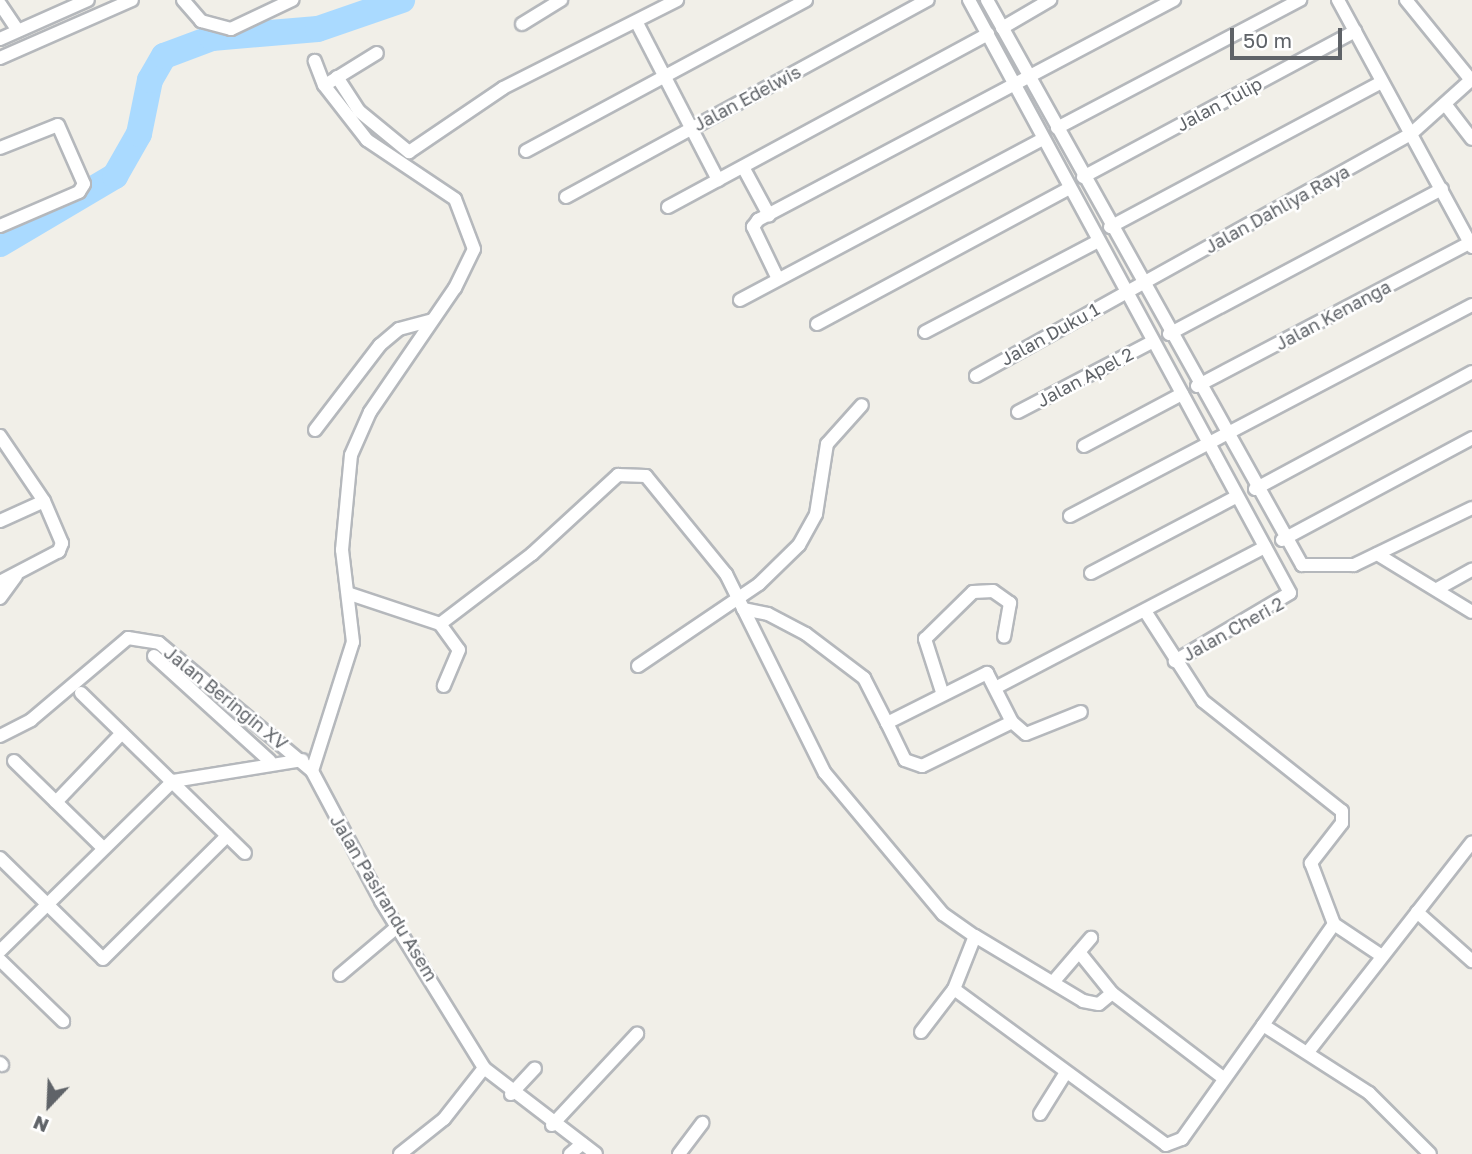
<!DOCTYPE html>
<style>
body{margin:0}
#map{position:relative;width:1472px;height:1154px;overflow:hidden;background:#f1efe8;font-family:"Golos Text",sans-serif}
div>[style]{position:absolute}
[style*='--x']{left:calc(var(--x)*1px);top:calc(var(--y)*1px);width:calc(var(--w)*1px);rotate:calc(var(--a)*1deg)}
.river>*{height:26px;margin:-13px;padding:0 13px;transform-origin:13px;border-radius:13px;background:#aadaff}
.roads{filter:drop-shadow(2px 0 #b5b8bc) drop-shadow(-2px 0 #b5b8bc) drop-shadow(0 2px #b5b8bc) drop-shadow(0 -2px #b5b8bc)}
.minor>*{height:12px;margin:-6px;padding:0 6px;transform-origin:6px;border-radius:6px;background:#fff}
span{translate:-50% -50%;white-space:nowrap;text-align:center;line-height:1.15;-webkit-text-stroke:5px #fff;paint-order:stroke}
.street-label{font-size:18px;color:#5f6368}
.north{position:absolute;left:14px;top:1070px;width:70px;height:70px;-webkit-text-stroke:5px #fff;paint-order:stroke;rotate:203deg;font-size:19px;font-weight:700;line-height:28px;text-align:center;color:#5f6368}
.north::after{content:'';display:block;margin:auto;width:24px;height:32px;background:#5f6368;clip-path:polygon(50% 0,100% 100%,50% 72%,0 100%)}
.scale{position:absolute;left:1230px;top:28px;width:112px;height:32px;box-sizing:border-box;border:4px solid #5f6368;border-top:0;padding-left:9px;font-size:21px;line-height:24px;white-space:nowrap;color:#5f6368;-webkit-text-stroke:5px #fff;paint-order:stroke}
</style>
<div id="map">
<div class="river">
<div style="--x:0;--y:244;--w:134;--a:-30.6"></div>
<div style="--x:115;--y:176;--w:48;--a:-60.3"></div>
<div style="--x:139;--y:134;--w:55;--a:-78.5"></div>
<div style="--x:150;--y:80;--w:28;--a:-60"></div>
<div style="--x:164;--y:56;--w:51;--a:-20.6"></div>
<div style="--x:212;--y:38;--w:106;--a:-4.9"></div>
<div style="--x:318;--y:29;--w:89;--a:-19"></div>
</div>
<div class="roads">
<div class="minor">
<div style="--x:183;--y:0;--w:28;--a:49"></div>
<div style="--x:201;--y:21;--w:31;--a:15"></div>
<div style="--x:231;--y:29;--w:68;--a:-25.4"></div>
<div style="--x:969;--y:0;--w:674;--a:61.57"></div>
<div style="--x:1290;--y:593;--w:134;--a:149.4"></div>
<div style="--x:987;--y:0;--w:647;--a:60.86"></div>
<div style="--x:1302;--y:565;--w:52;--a:0"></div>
<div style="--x:1354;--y:565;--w:131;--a:-25.8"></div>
<div style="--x:1338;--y:0;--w:281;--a:61.5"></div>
<div style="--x:1406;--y:0;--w:103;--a:50.9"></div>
<div style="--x:0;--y:4;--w:32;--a:56"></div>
<div style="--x:637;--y:23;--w:177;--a:62.7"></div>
<div style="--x:522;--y:24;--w:46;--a:-31.6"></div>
<div style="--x:1002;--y:28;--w:56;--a:-30.3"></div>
<div style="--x:0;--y:39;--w:96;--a:-23.9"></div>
<div style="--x:0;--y:58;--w:144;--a:-23.7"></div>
<div style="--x:337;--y:77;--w:40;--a:57.1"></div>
<div style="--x:359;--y:111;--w:65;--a:39.4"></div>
<div style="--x:409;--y:152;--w:114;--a:-34.2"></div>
<div style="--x:503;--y:88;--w:195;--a:-26.8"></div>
<div style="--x:330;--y:82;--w:55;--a:-31.7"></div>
<div style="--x:1445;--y:104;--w:44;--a:52.4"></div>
<div style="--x:1057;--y:128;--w:275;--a:-27.8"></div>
<div style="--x:0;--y:148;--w:62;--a:-21.6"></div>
<div style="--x:58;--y:125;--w:64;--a:66.2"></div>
<div style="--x:84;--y:184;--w:9;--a:122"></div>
<div style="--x:79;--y:192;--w:86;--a:156.7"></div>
<div style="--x:526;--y:151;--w:318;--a:-28.3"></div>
<div style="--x:743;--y:167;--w:55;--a:61.6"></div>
<div style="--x:1083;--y:177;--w:309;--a:-28.2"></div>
<div style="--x:566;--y:197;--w:412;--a:-28.6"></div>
<div style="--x:668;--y:207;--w:364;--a:-28.4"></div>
<div style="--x:1110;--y:227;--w:308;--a:-28.1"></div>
<div style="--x:778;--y:279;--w:58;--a:-115.7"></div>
<div style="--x:753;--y:227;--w:9;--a:-54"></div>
<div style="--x:758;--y:220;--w:471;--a:-27.9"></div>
<div style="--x:740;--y:300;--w:343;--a:-28"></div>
<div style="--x:817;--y:324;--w:287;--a:-28.3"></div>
<div style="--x:925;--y:332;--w:195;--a:-27.7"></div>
<div style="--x:1169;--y:334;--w:309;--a:-28"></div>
<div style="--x:976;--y:376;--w:499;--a:-29.1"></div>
<div style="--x:1412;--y:133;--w:81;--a:-42"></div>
<div style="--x:1197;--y:386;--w:307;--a:-27.7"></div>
<div style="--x:1018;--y:412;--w:151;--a:-27.6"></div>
<div style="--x:315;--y:430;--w:107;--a:-52.6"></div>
<div style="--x:380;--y:345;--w:25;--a:-40"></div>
<div style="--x:399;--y:329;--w:34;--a:-15"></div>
<div style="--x:0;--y:436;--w:78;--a:55.9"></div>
<div style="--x:44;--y:501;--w:46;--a:66.8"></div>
<div style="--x:62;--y:543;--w:9;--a:111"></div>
<div style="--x:59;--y:551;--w:67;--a:152.3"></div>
<div style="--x:1084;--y:446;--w:111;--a:-28"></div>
<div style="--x:1255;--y:489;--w:247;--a:-28.3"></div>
<div style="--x:1070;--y:516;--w:454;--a:-27.7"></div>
<div style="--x:0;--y:521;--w:48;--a:-24.4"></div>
<div style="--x:1282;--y:540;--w:216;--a:-28.2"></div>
<div style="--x:1377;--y:554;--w:111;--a:31.4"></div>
<div style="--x:1091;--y:573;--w:164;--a:-27.7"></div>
<div style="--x:1439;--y:588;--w:38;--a:-29"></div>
<div style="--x:350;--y:594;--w:95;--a:18.4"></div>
<div style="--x:440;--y:624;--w:116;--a:-37.3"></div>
<div style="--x:532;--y:554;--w:117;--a:-42.6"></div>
<div style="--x:618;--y:475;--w:28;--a:2"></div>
<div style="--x:646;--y:476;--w:127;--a:50.8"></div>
<div style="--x:726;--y:574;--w:222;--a:63.6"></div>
<div style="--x:825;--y:773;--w:184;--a:50.1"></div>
<div style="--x:943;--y:914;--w:39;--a:35"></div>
<div style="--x:975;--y:936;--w:57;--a:111.6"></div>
<div style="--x:954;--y:989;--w:263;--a:36.3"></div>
<div style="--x:1166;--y:1145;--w:17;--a:-21"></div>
<div style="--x:1182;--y:1139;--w:140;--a:-54.6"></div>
<div style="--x:1263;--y:1025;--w:126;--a:32.7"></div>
<div style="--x:1369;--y:1093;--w:86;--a:45"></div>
<div style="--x:0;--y:598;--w:27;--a:-54"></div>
<div style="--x:743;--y:609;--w:25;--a:11"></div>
<div style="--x:768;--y:614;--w:43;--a:27.8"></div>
<div style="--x:806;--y:634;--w:73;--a:37.2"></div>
<div style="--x:864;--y:678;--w:51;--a:62.9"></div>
<div style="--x:1145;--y:611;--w:107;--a:57.2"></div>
<div style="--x:1203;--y:701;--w:177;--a:38.4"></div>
<div style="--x:1342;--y:811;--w:12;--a:90"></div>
<div style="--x:1342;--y:823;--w:51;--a:127.8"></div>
<div style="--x:1311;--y:863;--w:65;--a:69.3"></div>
<div style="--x:1334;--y:924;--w:123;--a:125.1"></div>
<div style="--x:440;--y:624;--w:32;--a:54"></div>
<div style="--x:459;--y:650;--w:39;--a:113"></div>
<div style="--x:154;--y:656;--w:156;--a:42.2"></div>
<div style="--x:638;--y:666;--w:146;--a:-34.1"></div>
<div style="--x:759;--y:584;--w:56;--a:-44.3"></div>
<div style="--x:799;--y:545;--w:35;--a:-61"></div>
<div style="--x:816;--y:514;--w:71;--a:-81.1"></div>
<div style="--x:827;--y:444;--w:52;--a:-48.1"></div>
<div style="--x:999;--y:686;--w:300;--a:-27.6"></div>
<div style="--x:942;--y:692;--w:56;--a:-107.8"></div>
<div style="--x:925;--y:639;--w:67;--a:-44.4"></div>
<div style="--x:973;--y:592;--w:20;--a:-3"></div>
<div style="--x:993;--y:591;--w:21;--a:35"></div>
<div style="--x:1010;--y:603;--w:34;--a:100"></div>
<div style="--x:81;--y:693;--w:229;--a:44.3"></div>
<div style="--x:1012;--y:722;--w:100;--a:153.9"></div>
<div style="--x:922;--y:766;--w:18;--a:-161"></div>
<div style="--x:905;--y:760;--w:41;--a:-115.9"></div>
<div style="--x:887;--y:723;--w:112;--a:-26.6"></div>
<div style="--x:987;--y:673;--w:55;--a:63"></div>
<div style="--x:1012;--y:722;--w:18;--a:41"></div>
<div style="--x:1026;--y:734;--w:59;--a:-21.8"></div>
<div style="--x:0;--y:736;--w:35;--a:-27"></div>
<div style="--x:31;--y:720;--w:127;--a:-40.2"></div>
<div style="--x:128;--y:638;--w:31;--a:9"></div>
<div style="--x:159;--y:643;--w:199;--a:39.9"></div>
<div style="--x:312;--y:771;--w:147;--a:62"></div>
<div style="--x:381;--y:901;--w:196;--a:58.3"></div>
<div style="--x:484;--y:1068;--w:141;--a:37.5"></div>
<div style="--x:14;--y:761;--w:124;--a:44.3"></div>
<div style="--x:312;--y:771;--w:135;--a:-72.4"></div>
<div style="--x:353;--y:642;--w:93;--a:-96.8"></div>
<div style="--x:342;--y:550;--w:95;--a:-84.6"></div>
<div style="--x:351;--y:455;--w:47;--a:-66.2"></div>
<div style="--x:370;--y:412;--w:150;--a:-55.6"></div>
<div style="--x:455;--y:288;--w:43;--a:-64"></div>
<div style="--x:474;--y:249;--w:53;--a:-110.8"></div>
<div style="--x:455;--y:199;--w:106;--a:-146.2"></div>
<div style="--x:367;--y:140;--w:70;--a:-128"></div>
<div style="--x:324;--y:85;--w:26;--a:-111"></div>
<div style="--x:56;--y:802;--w:95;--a:-46.3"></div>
<div style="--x:0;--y:858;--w:144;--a:44.4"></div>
<div style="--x:103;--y:959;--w:175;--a:-44.8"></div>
<div style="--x:1417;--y:912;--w:74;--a:41.7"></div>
<div style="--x:1334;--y:924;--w:58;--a:33.7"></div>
<div style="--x:975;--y:936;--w:126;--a:31"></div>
<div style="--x:1083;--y:1001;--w:16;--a:11"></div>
<div style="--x:1099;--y:1004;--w:17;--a:-40"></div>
<div style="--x:1112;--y:993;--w:138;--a:37.4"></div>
<div style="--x:0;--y:951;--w:243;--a:-44.5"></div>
<div style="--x:173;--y:781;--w:131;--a:-9.2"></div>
<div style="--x:1079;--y:952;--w:53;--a:51.2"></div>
<div style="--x:0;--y:960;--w:88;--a:44.1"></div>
<div style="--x:340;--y:975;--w:75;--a:-40.1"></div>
<div style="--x:1054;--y:981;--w:57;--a:-49.3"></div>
<div style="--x:921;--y:1032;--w:54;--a:-52.5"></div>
<div style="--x:1308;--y:1052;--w:266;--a:-52"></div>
<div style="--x:0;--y:1063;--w:3;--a:45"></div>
<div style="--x:511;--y:1094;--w:35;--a:-47"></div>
<div style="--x:1040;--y:1114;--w:47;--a:-58"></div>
<div style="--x:552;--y:1125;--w:125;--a:-47"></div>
<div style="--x:400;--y:1154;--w:56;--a:-38.5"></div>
<div style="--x:444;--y:1119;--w:65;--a:-51.9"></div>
<div style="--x:570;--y:1154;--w:16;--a:-40"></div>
<div style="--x:679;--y:1154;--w:39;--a:-53"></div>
</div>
</div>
<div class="street-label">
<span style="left:747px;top:98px;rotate:-28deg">Jalan Edelwis</span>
<span style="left:1219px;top:104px;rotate:-28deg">Jalan Tulip</span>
<span style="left:1277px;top:209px;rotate:-29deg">Jalan Dahliya Raya</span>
<span style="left:1333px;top:315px;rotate:-28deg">Jalan Kenanga</span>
<span style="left:1050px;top:334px;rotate:-29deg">Jalan Duku 1</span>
<span style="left:1085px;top:377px;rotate:-28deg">Jalan Apel 2</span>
<span style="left:1233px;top:629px;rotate:-29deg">Jalan Cheri 2</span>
<span style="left:226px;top:698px;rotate:39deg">Jalan Beringin XV</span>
<span style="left:384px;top:898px;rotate:59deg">Jalan Pasirandu Asem</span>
</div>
<div class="north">N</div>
<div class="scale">50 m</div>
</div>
